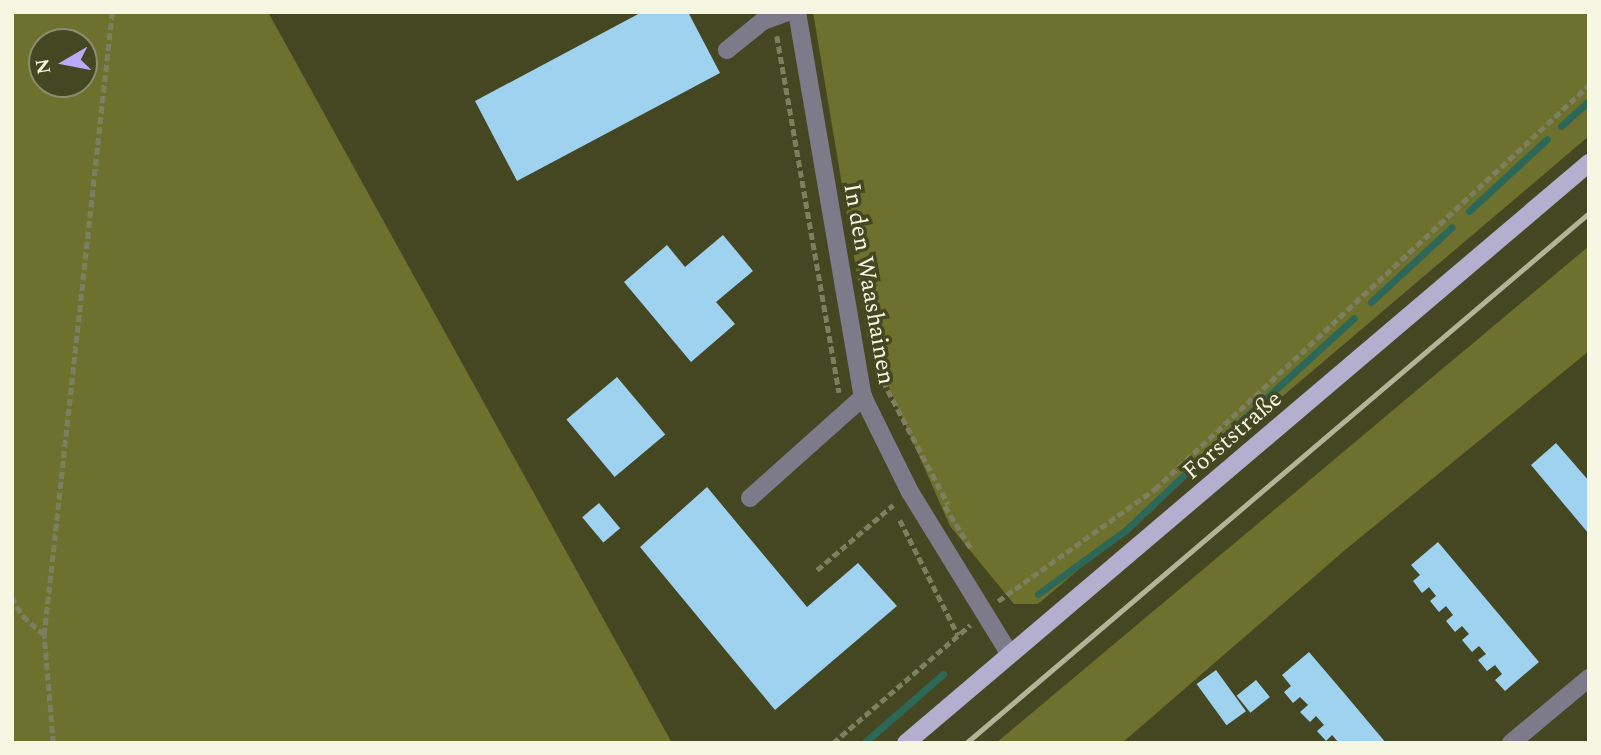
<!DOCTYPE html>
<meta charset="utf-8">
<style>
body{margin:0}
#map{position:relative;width:1601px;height:755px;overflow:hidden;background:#444722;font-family:Spectral,serif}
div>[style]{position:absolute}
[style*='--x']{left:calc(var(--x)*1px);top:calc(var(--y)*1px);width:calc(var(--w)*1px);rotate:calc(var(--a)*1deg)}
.green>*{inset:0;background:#6d712d}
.stream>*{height:7px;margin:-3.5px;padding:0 3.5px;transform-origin:3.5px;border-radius:3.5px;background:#2d6757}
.building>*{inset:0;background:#9ed2ee;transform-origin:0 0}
.path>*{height:4.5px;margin-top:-2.25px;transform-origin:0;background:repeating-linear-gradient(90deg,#7d8060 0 7px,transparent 0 10.5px)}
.minor>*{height:18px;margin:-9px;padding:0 9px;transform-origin:9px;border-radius:9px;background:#7d7a8a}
.major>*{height:18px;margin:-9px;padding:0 9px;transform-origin:9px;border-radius:9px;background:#b4aecf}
.rail>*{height:5px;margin:-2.5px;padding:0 2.5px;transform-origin:2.5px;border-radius:2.5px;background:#b1b499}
span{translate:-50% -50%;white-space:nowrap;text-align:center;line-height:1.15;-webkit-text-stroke:7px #444722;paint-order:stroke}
.street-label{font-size:24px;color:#f5f7e2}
.frame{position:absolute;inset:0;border:14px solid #f5f7e2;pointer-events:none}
.north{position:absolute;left:28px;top:28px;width:70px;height:70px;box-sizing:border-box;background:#444722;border:2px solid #8b8d6f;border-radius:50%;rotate:260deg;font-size:19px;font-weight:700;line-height:28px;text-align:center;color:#f5f7e2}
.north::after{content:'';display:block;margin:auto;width:24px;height:32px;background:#b9aaf7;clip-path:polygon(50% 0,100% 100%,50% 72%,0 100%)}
</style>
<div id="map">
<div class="green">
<div style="clip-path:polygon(evenodd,12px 12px,268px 12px,672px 743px,12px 743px,12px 12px,42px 42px,84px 42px,84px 84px,42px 84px,42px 42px)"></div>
<div style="clip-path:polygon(813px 12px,1589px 12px,1589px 136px,1038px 604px,1014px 604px,950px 526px,868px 340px)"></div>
<div style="clip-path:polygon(1589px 246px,1589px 351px,1345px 550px,1122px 743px,996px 743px)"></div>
</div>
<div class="stream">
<div style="--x:1561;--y:126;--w:38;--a:-42"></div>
<div style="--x:1469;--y:211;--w:106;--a:-42.7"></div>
<div style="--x:1371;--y:302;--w:110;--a:-42.8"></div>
<div style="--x:1217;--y:443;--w:185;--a:-42.4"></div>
<div style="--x:1038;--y:594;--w:109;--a:-36"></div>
<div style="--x:1126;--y:530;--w:109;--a:-43.5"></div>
<div style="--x:864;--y:743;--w:105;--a:-41.1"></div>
</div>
<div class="building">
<div style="clip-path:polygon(642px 12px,688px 12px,720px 73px,517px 181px,475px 101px)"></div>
<div style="clip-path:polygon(723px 235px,753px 271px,716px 302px,735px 324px,691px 362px,624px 282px,667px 245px,685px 267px)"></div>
<div style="left:617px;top:377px;width:75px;height:66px;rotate:50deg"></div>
<div style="clip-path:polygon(1556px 443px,1589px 481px,1589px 534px,1531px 465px)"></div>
<div style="clip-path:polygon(707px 487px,807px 607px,858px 563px,897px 606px,775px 710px,640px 547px)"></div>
<div style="left:599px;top:503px;width:33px;height:22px;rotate:50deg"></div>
<div style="clip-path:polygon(1438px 542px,1539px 662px,1505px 691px,1495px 680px,1502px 674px,1495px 665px,1487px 671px,1478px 660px,1486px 654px,1479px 646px,1472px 652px,1462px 640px,1469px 634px,1462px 626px,1455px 632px,1446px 621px,1453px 615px,1446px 606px,1439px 612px,1430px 601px,1436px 596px,1429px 587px,1422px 593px,1413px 581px,1420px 575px,1411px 565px)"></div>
<div style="clip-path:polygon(1309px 652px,1344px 693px,1386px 743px,1339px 743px,1332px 735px,1326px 741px,1317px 731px,1324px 725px,1316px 716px,1310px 722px,1300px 712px,1308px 705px,1300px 697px,1293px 703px,1284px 692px,1291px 686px,1282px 675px)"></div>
<div style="left:1216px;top:670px;width:51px;height:24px;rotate:54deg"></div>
<div style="left:1256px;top:680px;width:22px;height:25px;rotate:51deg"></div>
</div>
<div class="path">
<div style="--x:777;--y:36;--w:362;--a:80.1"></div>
<div style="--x:883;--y:381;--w:139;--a:62.1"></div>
<div style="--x:945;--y:506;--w:52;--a:58.5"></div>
<div style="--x:900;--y:520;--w:129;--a:63.2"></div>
<div style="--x:817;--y:570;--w:100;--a:-40.5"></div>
<div style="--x:12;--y:597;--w:22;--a:60"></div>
<div style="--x:23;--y:616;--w:27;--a:42"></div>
<div style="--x:998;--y:601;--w:193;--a:-35.5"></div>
<div style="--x:1155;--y:489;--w:593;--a:-42.95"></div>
<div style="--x:53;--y:743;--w:108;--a:-94.8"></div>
<div style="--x:44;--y:635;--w:627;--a:-83.77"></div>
<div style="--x:833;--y:743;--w:181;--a:-40.7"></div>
</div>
<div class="minor">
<div style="--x:797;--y:12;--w:391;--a:80.3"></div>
<div style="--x:863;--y:397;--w:106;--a:63.7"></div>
<div style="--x:910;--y:492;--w:189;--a:58.4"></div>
<div style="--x:727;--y:50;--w:46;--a:-38.9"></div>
<div style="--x:763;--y:21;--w:27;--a:-20"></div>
<div style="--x:750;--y:498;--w:152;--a:-41.8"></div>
<div style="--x:1511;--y:743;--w:102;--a:-39.8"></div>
</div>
<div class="major">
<div style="--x:906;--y:743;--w:896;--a:-40.34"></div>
</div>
<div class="rail">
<div style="--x:966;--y:743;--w:818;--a:-40.39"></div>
</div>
<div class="street-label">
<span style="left:868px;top:284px;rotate:80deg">In den Waashainen</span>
<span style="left:1233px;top:436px;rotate:-41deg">Forststraße</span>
</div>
<div class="frame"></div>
<div class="north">N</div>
</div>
